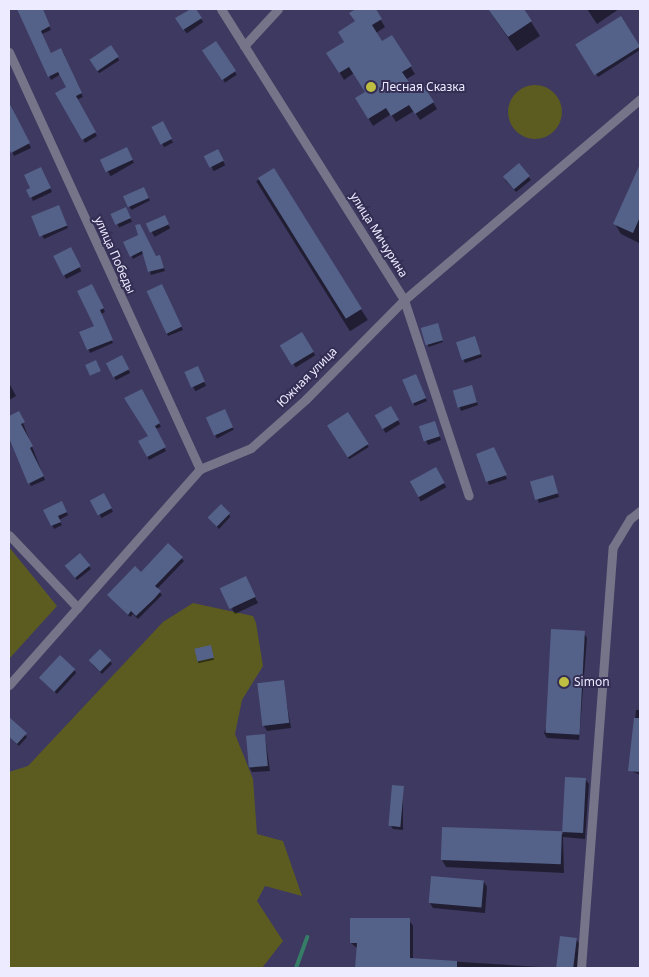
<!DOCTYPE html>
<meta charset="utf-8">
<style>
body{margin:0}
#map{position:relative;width:649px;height:977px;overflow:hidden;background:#3e3960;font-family:"Noto Sans",sans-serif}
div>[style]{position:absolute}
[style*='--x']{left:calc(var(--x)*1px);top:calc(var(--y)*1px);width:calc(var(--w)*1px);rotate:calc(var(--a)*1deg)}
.green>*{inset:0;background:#5c5c21}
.round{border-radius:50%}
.shadow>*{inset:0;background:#0007;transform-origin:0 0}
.stream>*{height:4px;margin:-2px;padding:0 2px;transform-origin:2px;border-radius:2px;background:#357d66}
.building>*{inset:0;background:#546189;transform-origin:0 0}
.minor>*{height:9px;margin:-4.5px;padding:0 4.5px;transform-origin:4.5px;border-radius:4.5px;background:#767488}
.dots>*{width:14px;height:14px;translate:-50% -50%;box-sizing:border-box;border:2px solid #342e54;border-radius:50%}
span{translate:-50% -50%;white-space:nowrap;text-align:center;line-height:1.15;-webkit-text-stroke:4px #342e54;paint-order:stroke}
.poi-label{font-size:12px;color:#edebff}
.left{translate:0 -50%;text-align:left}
.street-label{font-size:12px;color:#edebff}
.frame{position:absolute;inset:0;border:10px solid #edebff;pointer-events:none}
</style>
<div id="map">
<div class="green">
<div class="round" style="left:508px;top:85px;width:54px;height:54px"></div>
<div style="clip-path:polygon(9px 547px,57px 606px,9px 659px)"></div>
<div style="clip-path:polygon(193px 603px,253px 616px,256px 623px,263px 666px,242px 700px,235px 734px,253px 779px,257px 834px,283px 841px,302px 896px,265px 886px,257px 901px,283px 941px,262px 968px,9px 968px,9px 772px,28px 766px,163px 622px)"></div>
</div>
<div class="shadow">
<div style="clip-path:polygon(19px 9px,40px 9px,51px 30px,42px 34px,51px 54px,63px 52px,83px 97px,76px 100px,97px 136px,85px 143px,57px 93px,67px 87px,61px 74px,51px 80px)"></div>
<div style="left:194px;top:9px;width:16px;height:20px;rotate:55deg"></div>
<div style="clip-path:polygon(358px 9px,374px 9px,385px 27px,376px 33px,382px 43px,392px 36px,415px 74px,405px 80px,412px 90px,433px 102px,437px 109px,420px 120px,414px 111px,396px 122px,391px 114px,373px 126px,357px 99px,367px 93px,354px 73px,344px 80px,328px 53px,345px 42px,356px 22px,351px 13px)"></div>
<div style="clip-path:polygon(488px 9px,523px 9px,540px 36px,517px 51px)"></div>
<div style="clip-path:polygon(587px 9px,619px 9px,597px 24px)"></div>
<div style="left:216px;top:43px;width:38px;height:14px;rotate:57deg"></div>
<div style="clip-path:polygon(578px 45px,639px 46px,640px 50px,598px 77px)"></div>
<div style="left:110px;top:46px;width:17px;height:24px;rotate:57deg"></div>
<div style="clip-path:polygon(9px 101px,31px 148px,14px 156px,9px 145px,12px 139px,9px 132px)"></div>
<div style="left:163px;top:123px;width:22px;height:10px;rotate:63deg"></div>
<div style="left:126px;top:149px;width:16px;height:27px;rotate:60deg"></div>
<div style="left:218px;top:151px;width:16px;height:13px;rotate:63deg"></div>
<div style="clip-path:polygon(519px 164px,531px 180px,516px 192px,505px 180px)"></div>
<div style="clip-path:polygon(640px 167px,640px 240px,639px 243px,621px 234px,615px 224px)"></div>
<div style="left:274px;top:170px;width:177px;height:21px;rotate:58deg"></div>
<div style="clip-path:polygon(42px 171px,52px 192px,33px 201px,28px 190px)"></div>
<div style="left:144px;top:189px;width:13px;height:21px;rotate:63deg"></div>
<div style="clip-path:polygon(60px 209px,68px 228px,44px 239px,42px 235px)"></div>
<div style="left:126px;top:209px;width:14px;height:14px;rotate:65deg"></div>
<div style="left:164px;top:217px;width:13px;height:18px;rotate:61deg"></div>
<div style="clip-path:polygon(139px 235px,155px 258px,160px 257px,165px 271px,151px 275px,144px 253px,133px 259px,125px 243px)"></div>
<div style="left:70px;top:249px;width:25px;height:17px;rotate:63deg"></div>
<div style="clip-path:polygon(91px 285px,105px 312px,101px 314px,113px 343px,90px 353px,81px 332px,95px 326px)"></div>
<div style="clip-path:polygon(163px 289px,183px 330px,168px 336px,167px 333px)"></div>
<div style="left:437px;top:325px;width:18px;height:15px;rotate:71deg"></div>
<div style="left:302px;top:334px;width:25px;height:23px;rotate:58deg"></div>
<div style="clip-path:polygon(476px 341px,482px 357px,465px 363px,457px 344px)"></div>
<div style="left:122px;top:357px;width:18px;height:16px;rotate:63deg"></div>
<div style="left:197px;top:368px;width:20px;height:12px;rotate:63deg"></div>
<div style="clip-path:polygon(417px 379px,427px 401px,415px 406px,413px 403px)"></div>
<div style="clip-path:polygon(9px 383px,16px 396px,9px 400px)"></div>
<div style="clip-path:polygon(142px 390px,161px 427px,155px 429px,166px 451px,149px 460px,140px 442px,149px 437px)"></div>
<div style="clip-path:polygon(473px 390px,478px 405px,461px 411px,454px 392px)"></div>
<div style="left:390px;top:408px;width:19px;height:17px;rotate:58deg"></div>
<div style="left:224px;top:411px;width:21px;height:19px;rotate:62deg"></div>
<div style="clip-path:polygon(19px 413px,45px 480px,31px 486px,9px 437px,9px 418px)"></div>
<div style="left:348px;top:414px;width:39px;height:23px;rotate:58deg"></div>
<div style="clip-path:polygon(436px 426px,441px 440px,428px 445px,421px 428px)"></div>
<div style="clip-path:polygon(495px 452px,507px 479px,489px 485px,478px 454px)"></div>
<div style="left:436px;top:469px;width:21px;height:29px;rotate:61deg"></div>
<div style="clip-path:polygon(554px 480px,559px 497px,539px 503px,532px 483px)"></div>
<div style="left:104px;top:495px;width:19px;height:13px;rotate:62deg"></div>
<div style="clip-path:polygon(61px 502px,68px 515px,59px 520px,62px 525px,54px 529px,45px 511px)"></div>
<div style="clip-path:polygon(229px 513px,230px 517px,219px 529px,209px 518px)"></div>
<div style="clip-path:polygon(168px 544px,184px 561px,157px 589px,162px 595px,138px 619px,133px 614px,130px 617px,109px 596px,141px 574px)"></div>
<div style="clip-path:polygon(80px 554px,91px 569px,77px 580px,68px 569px)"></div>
<div style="clip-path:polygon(248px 583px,258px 603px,235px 614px,232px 609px)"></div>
<div style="clip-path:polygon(584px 633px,587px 638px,579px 740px,547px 738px,544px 733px)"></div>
<div style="left:211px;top:647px;width:13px;height:16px;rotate:77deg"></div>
<div style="clip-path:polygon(110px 661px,112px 664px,102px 674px,92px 664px)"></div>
<div style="clip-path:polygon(74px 669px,76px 673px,57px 694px,41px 678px)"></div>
<div style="clip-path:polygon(283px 681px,291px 728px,267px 731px,264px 726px)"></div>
<div style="clip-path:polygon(636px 710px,640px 710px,640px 775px,630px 770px)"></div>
<div style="clip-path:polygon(13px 722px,27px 737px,19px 746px,9px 737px,9px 727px)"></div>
<div style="clip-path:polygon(265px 736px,270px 771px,252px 772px,249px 767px)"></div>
<div style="clip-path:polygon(567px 778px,585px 779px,589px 784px,585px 839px,563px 837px,564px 873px,446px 867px,442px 860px,443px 828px,563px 834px)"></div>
<div style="clip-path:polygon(403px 787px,403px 830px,393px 829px,391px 826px)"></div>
<div style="clip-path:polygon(432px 877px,484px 882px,487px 887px,485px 913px,433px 908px,430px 903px)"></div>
<div style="clip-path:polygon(409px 920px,413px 926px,413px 959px,558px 968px,561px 937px,576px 939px,580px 945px,578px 968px,356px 968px,358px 949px,351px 943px)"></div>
</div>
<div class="stream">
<div style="--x:296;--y:968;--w:33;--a:-70"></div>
</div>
<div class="building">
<div style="clip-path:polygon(17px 9px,43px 9px,50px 26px,41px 31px,51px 53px,61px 48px,82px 93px,76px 96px,96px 132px,82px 140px,55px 93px,66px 87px,58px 72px,48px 77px)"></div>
<div style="clip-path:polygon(191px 9px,196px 9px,202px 18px,183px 30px,175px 18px)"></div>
<div style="clip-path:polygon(356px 9px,376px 9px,382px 19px,372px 25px,382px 41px,392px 35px,412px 66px,402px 72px,413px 88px,422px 83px,434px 102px,415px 114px,409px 105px,391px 116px,386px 108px,368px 119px,355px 98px,365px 92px,349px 67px,339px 73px,326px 53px,344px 42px,338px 32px,355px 21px,349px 13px)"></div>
<div style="clip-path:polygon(488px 9px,524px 9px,532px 21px,508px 37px)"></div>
<div style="left:621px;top:16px;width:36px;height:54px;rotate:58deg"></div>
<div style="left:216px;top:41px;width:36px;height:17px;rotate:56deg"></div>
<div style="left:111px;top:45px;width:14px;height:26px;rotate:56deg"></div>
<div style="clip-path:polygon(9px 102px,30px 143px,11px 153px,9px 148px)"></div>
<div style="left:163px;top:121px;width:20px;height:13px;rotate:63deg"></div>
<div style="left:127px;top:147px;width:14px;height:30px;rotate:65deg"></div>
<div style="left:218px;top:149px;width:13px;height:16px;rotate:63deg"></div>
<div style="left:519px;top:163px;width:17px;height:21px;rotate:50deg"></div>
<div style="clip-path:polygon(640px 164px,640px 217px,633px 233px,613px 224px)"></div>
<div style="clip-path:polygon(41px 167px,51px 188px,30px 198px,26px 190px,30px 188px,24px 175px)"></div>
<div style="left:274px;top:168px;width:166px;height:19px;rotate:58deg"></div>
<div style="left:144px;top:187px;width:12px;height:23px;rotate:66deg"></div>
<div style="left:59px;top:205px;width:22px;height:30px;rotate:68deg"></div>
<div style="left:126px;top:207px;width:12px;height:17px;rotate:66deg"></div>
<div style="left:165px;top:215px;width:10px;height:21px;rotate:66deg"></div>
<div style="clip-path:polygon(140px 224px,156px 256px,160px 255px,164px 268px,148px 272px,142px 251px,130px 257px,123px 242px,138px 235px,135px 225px)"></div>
<div style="left:71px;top:247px;width:22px;height:20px;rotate:63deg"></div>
<div style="clip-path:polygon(92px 284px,104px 308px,100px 310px,113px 340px,87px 350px,79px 332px,94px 326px,77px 291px)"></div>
<div style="left:162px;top:284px;width:47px;height:17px;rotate:65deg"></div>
<div style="left:438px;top:323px;width:18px;height:18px;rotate:74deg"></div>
<div style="left:302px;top:332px;width:23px;height:26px;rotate:59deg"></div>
<div style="left:475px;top:336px;width:19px;height:20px;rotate:72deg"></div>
<div style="left:122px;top:355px;width:16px;height:18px;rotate:63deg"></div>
<div style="left:96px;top:360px;width:12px;height:12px;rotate:66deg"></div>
<div style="left:198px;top:366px;width:17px;height:15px;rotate:66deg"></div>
<div style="left:416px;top:374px;width:26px;height:15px;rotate:67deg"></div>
<div style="left:472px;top:385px;width:18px;height:20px;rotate:74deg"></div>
<div style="clip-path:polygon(142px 389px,160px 423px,155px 426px,166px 447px,147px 457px,138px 441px,148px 436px,124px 398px)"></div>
<div style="left:391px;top:406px;width:16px;height:19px;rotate:60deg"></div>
<div style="left:225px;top:409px;width:20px;height:21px;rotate:66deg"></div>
<div style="clip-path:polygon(19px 411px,25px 422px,21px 424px,33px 446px,30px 448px,44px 476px,28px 484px,9px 438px,9px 416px)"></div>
<div style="left:348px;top:412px;width:38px;height:25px;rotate:57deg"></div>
<div style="left:435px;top:421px;width:16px;height:17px;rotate:72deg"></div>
<div style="clip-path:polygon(494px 447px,507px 475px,486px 482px,476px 454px)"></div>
<div style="left:436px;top:467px;width:18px;height:30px;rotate:61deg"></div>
<div style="left:553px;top:475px;width:19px;height:24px;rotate:74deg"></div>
<div style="left:104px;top:493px;width:17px;height:16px;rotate:62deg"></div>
<div style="clip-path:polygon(62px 501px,67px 512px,58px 516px,61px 522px,51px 526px,43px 510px)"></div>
<div style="left:221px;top:504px;width:13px;height:19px;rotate:45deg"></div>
<div style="clip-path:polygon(168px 543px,183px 557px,155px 586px,161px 591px,154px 599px,136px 616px,131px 611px,128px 615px,107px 595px,135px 566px,141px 572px)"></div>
<div style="left:80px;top:553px;width:16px;height:20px;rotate:50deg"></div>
<div style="left:246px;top:576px;width:23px;height:29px;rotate:65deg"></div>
<div style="left:551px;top:629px;width:34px;height:104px;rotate:3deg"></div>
<div style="left:211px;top:645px;width:13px;height:17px;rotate:77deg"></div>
<div style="left:100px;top:649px;width:16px;height:16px;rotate:45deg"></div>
<div style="left:60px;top:655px;width:21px;height:31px;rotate:43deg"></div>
<div style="left:284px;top:680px;width:43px;height:27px;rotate:83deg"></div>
<div style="clip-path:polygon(9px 717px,27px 733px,17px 744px,9px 737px)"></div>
<div style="clip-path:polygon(634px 718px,640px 718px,640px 772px,628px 771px)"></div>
<div style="left:265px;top:734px;width:32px;height:19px;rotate:85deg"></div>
<div style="left:565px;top:777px;width:21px;height:55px;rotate:3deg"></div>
<div style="left:392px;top:785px;width:12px;height:41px;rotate:5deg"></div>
<div style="left:442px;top:827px;width:120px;height:33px;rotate:2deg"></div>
<div style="left:431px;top:876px;width:53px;height:27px;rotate:5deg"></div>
<div style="clip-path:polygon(350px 918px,410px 918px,410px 958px,457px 961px,457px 968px,355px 968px,357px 943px,350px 943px)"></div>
<div style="left:560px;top:936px;width:17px;height:32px;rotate:7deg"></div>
</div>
<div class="minor">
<div style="--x:221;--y:9;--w:344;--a:57.8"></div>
<div style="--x:404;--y:300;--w:206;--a:71.7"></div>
<div style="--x:244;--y:46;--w:50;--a:-47.4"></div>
<div style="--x:9;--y:52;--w:459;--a:65.4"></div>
<div style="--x:9;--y:535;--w:100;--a:46.6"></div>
<div style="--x:9;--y:685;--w:288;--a:-48.5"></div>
<div style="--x:200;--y:469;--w:55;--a:-22.4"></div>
<div style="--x:251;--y:448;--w:74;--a:-41.7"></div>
<div style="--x:306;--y:399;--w:139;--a:-45.3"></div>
<div style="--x:404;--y:300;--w:310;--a:-40.4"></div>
<div style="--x:581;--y:968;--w:422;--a:-85.7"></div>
<div style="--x:613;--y:547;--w:33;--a:-59"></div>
<div style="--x:630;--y:519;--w:13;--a:-39"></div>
</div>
<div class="dots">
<div style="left:371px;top:87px;background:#bebf42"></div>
<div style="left:564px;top:682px;background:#bebf42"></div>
</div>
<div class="poi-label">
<span class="left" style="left:381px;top:87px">Лесная Сказка</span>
<span class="left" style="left:574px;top:682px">Simon</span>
</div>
<div class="street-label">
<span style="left:379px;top:235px;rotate:58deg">улица Мичурина</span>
<span style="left:115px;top:255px;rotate:66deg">улица Победы</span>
<span style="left:307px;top:377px;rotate:-45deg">Южная улица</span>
</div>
<div class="frame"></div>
</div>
